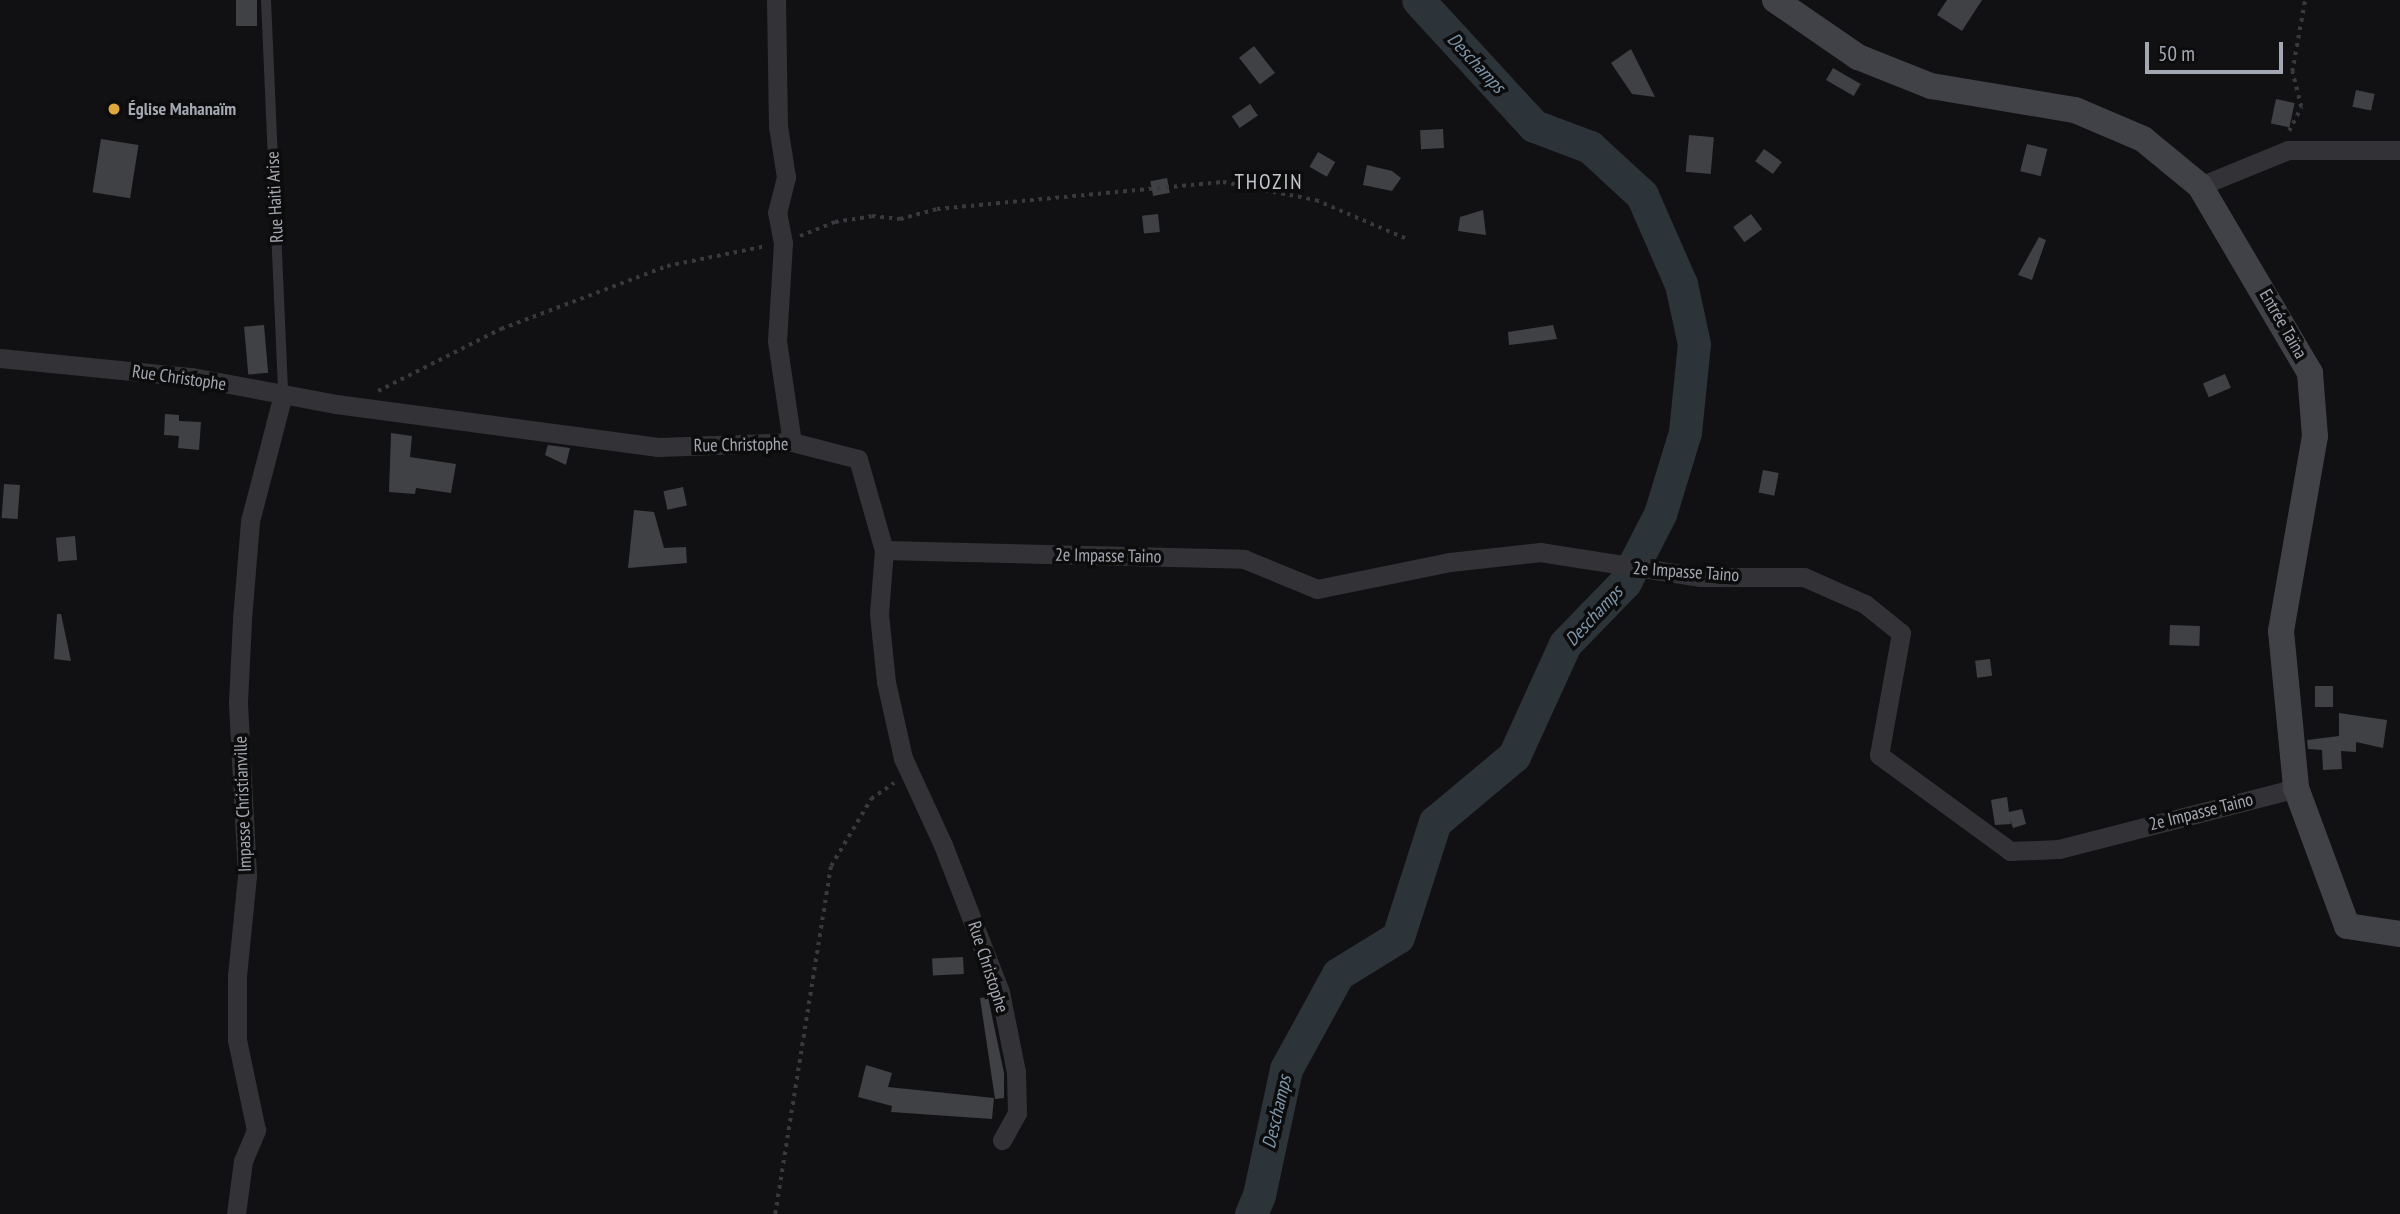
<!DOCTYPE html>
<meta charset="utf-8">
<style>
body{margin:0}
#map{position:relative;width:2400px;height:1214px;overflow:hidden;background:#111113;font-family:"PT Sans Narrow",sans-serif}
div>[style]{position:absolute}
[style*='--x']{left:calc(var(--x)*1px);top:calc(var(--y)*1px);width:calc(var(--w)*1px);rotate:calc(var(--a)*1deg)}
.river>*{height:33px;margin:-16.5px;padding:0 16.5px;transform-origin:16.5px;border-radius:16.5px;background:#2c343a}
.building>*{inset:0;background:#404145;transform-origin:0 0}
.path>*{height:3.5px;margin-top:-1.75px;transform-origin:0;background:repeating-linear-gradient(90deg,#393a3e 0 3.5px,transparent 0 8.5px)}
.lane>*{height:10px;margin:-5px;padding:0 5px;transform-origin:5px;border-radius:5px;background:#333337}
.street>*{height:19px;margin:-9.5px;padding:0 9.5px;transform-origin:9.5px;border-radius:9.5px;background:#333337}
.secondary>*{height:26px;margin:-13px;padding:0 13px;transform-origin:13px;border-radius:13px;background:#414247}
.dots>*{width:19px;height:19px;translate:-50% -50%;box-sizing:border-box;border:4px solid #0c0c0d;border-radius:50%}
span{translate:-50% -50%;white-space:nowrap;text-align:center;line-height:1.15;-webkit-text-stroke:7px #0c0c0d;paint-order:stroke}
.poi-label{font-size:18px;color:#a4a8b2;font-weight:700}
.left{translate:0 -50%;text-align:left}
.street-label{font-size:18px;color:#a4a8b2}
.water-label{font-size:19px;color:#7e96aa;font-style:italic}
.quarter-label{font-size:21px;color:#c4c7ce;letter-spacing:2px}
.scale{position:absolute;left:2145px;top:42px;width:138px;height:32px;box-sizing:border-box;border:4px solid #a4a8b2;border-top:0;padding-left:9px;font-size:21px;line-height:24px;white-space:nowrap;color:#a4a8b2;-webkit-text-stroke:5px #0c0c0d;paint-order:stroke}
</style>
<div id="map">
<div class="river">
<div style="--x:1251;--y:1214;--w:21;--a:-67"></div>
<div style="--x:1259;--y:1195;--w:129;--a:-77.9"></div>
<div style="--x:1286;--y:1069;--w:108;--a:-61.3"></div>
<div style="--x:1338;--y:974;--w:70;--a:-31.7"></div>
<div style="--x:1398;--y:937;--w:121;--a:-72.2"></div>
<div style="--x:1435;--y:822;--w:103;--a:-39.9"></div>
<div style="--x:1514;--y:756;--w:123;--a:-65.5"></div>
<div style="--x:1565;--y:644;--w:86;--a:-45.9"></div>
<div style="--x:1625;--y:582;--w:76;--a:-62.8"></div>
<div style="--x:1660;--y:514;--w:86;--a:-73"></div>
<div style="--x:1685;--y:432;--w:88;--a:-84.2"></div>
<div style="--x:1694;--y:344;--w:61;--a:-102.2"></div>
<div style="--x:1681;--y:284;--w:97;--a:-113.7"></div>
<div style="--x:1642;--y:195;--w:71;--a:-137.3"></div>
<div style="--x:1590;--y:147;--w:60;--a:-159.4"></div>
<div style="--x:1534;--y:126;--w:171;--a:-132.6"></div>
</div>
<div class="building">
<div style="left:236px;top:0;width:21px;height:26px"></div>
<div style="clip-path:polygon(1947px 0,1982px 0,1962px 31px,1937px 15px)"></div>
<div style="left:1254px;top:46px;width:34px;height:19px;rotate:52deg"></div>
<div style="clip-path:polygon(1631px 49px,1655px 97px,1632px 94px,1611px 63px)"></div>
<div style="left:1833px;top:68px;width:32px;height:14px;rotate:30deg"></div>
<div style="left:2356px;top:90px;width:19px;height:17px;rotate:12deg"></div>
<div style="left:2276px;top:99px;width:19px;height:25px;rotate:12deg"></div>
<div style="left:1250px;top:104px;width:14px;height:22px;rotate:56deg"></div>
<div style="left:1443px;top:129px;width:19px;height:23px;rotate:87deg"></div>
<div style="left:1689px;top:135px;width:25px;height:37px;rotate:5deg"></div>
<div style="left:101px;top:139px;width:38px;height:54px;rotate:9deg"></div>
<div style="left:2027px;top:144px;width:21px;height:28px;rotate:14deg"></div>
<div style="left:1764px;top:149px;width:22px;height:15px;rotate:36deg"></div>
<div style="left:1318px;top:152px;width:20px;height:17px;rotate:30deg"></div>
<div style="clip-path:polygon(1367px 165px,1392px 171px,1401px 178px,1392px 191px,1363px 185px)"></div>
<div style="left:1167px;top:178px;width:15px;height:17px;rotate:79deg"></div>
<div style="clip-path:polygon(1483px 210px,1486px 235px,1458px 231px,1460px 217px)"></div>
<div style="left:1158px;top:214px;width:18px;height:16px;rotate:84deg"></div>
<div style="left:1751px;top:214px;width:19px;height:22px;rotate:54deg"></div>
<div style="clip-path:polygon(2039px 237px,2046px 240px,2032px 280px,2018px 275px)"></div>
<div style="left:264px;top:325px;width:48px;height:20px;rotate:85deg"></div>
<div style="clip-path:polygon(1553px 325px,1557px 339px,1509px 345px,1508px 332px)"></div>
<div style="left:2225px;top:374px;width:15px;height:24px;rotate:67deg"></div>
<div style="clip-path:polygon(165px 414px,179px 415px,179px 421px,201px 422px,199px 450px,178px 448px,179px 436px,164px 435px)"></div>
<div style="clip-path:polygon(391px 433px,412px 436px,410px 457px,456px 464px,451px 493px,416px 488px,415px 494px,389px 492px)"></div>
<div style="clip-path:polygon(548px 445px,570px 448px,566px 465px,545px 455px)"></div>
<div style="left:1763px;top:470px;width:16px;height:23px;rotate:11deg"></div>
<div style="left:4px;top:484px;width:16px;height:34px;rotate:4deg"></div>
<div style="left:683px;top:487px;width:19px;height:20px;rotate:78deg"></div>
<div style="clip-path:polygon(634px 510px,654px 512px,664px 548px,686px 547px,687px 563px,628px 568px)"></div>
<div style="left:75px;top:536px;width:24px;height:19px;rotate:85deg"></div>
<div style="clip-path:polygon(57px 614px,61px 614px,71px 661px,54px 659px)"></div>
<div style="left:2170px;top:625px;width:30px;height:20px;rotate:2deg"></div>
<div style="left:1990px;top:659px;width:17px;height:15px;rotate:83deg"></div>
<div style="left:2315px;top:686px;width:18px;height:21px"></div>
<div style="clip-path:polygon(2339px 713px,2387px 720px,2383px 748px,2356px 742px,2356px 752px,2341px 751px,2342px 769px,2323px 770px,2322px 750px,2308px 749px,2307px 740px,2339px 736px)"></div>
<div style="clip-path:polygon(2007px 797px,2009px 812px,2022px 809px,2026px 824px,2013px 828px,2010px 819px,2011px 824px,1995px 825px,1991px 800px)"></div>
<div style="left:963px;top:957px;width:17px;height:31px;rotate:87deg"></div>
<div style="clip-path:polygon(988px 997px,1004px 1073px,1004px 1098px,995px 1099px,980px 998px)"></div>
<div style="clip-path:polygon(866px 1065px,892px 1073px,888px 1087px,994px 1098px,992px 1119px,891px 1112px,892px 1106px,858px 1097px)"></div>
</div>
<div class="path">
<div style="--x:2289;--y:131;--w:27;--a:-63"></div>
<div style="--x:2301;--y:107;--w:36;--a:-104"></div>
<div style="--x:2292;--y:72;--w:73;--a:-79.8"></div>
<div style="--x:800;--y:236;--w:38;--a:-22"></div>
<div style="--x:835;--y:222;--w:37;--a:-9"></div>
<div style="--x:872;--y:216;--w:28;--a:6"></div>
<div style="--x:900;--y:219;--w:38;--a:-15"></div>
<div style="--x:937;--y:209;--w:287;--a:-5.4"></div>
<div style="--x:1223;--y:182;--w:95;--a:11"></div>
<div style="--x:1316;--y:200;--w:99;--a:23.2"></div>
<div style="--x:378;--y:391;--w:138;--a:-26.8"></div>
<div style="--x:501;--y:329;--w:178;--a:-20.8"></div>
<div style="--x:667;--y:266;--w:101;--a:-11.4"></div>
<div style="--x:775;--y:1214;--w:352;--a:-80.9"></div>
<div style="--x:831;--y:866;--w:78;--a:-59.2"></div>
<div style="--x:871;--y:799;--w:28;--a:-35"></div>
</div>
<div class="lane">
<div style="--x:266;--y:0;--w:394;--a:87.5"></div>
</div>
<div class="street">
<div style="--x:776;--y:0;--w:126;--a:89.1"></div>
<div style="--x:778;--y:126;--w:52;--a:81.1"></div>
<div style="--x:786;--y:177;--w:36;--a:104"></div>
<div style="--x:777;--y:212;--w:32;--a:79"></div>
<div style="--x:783;--y:243;--w:98;--a:93.5"></div>
<div style="--x:777;--y:341;--w:102;--a:81.6"></div>
<div style="--x:2200;--y:186;--w:95;--a:-22.2"></div>
<div style="--x:2288;--y:150;--w:112;--a:0"></div>
<div style="--x:0;--y:358;--w:193;--a:5.7"></div>
<div style="--x:192;--y:377;--w:147;--a:10.6"></div>
<div style="--x:336;--y:404;--w:325;--a:7.6"></div>
<div style="--x:658;--y:447;--w:134;--a:-2.1"></div>
<div style="--x:792;--y:442;--w:68;--a:14.4"></div>
<div style="--x:858;--y:459;--w:95;--a:74.1"></div>
<div style="--x:884;--y:550;--w:64;--a:94.5"></div>
<div style="--x:879;--y:614;--w:68;--a:84.1"></div>
<div style="--x:886;--y:682;--w:78;--a:77.4"></div>
<div style="--x:903;--y:758;--w:96;--a:65.3"></div>
<div style="--x:943;--y:845;--w:158;--a:68.8"></div>
<div style="--x:1000;--y:992;--w:82;--a:78.7"></div>
<div style="--x:1016;--y:1072;--w:41;--a:88.6"></div>
<div style="--x:1017;--y:1113;--w:31;--a:119"></div>
<div style="--x:884;--y:550;--w:360;--a:1.4"></div>
<div style="--x:1244;--y:559;--w:79;--a:22.3"></div>
<div style="--x:1317;--y:589;--w:136;--a:-11.5"></div>
<div style="--x:1450;--y:562;--w:91;--a:-6.3"></div>
<div style="--x:1540;--y:552;--w:161;--a:8.9"></div>
<div style="--x:1699;--y:577;--w:105;--a:0"></div>
<div style="--x:1804;--y:577;--w:67;--a:23.9"></div>
<div style="--x:1865;--y:604;--w:46;--a:38.9"></div>
<div style="--x:1901;--y:633;--w:124;--a:100.2"></div>
<div style="--x:1879;--y:755;--w:162;--a:36.2"></div>
<div style="--x:2010;--y:851;--w:49;--a:-2.3"></div>
<div style="--x:2059;--y:849;--w:245;--a:-14.4"></div>
<div style="--x:236;--y:1214;--w:53;--a:-82.5"></div>
<div style="--x:243;--y:1161;--w:34;--a:-67"></div>
<div style="--x:256;--y:1130;--w:92;--a:-101.9"></div>
<div style="--x:237;--y:1040;--w:64;--a:-90"></div>
<div style="--x:237;--y:976;--w:101;--a:-84.3"></div>
<div style="--x:247;--y:875;--w:173;--a:-93"></div>
<div style="--x:238;--y:702;--w:83;--a:-87.2"></div>
<div style="--x:242;--y:619;--w:98;--a:-85.3"></div>
<div style="--x:250;--y:521;--w:131;--a:-75.4"></div>
</div>
<div class="secondary">
<div style="--x:1775;--y:0;--w:101;--a:34.5"></div>
<div style="--x:1858;--y:57;--w:79;--a:21.7"></div>
<div style="--x:1931;--y:86;--w:146;--a:9.5"></div>
<div style="--x:2075;--y:110;--w:74;--a:23.1"></div>
<div style="--x:2143;--y:139;--w:74;--a:39.5"></div>
<div style="--x:2200;--y:186;--w:217;--a:59.5"></div>
<div style="--x:2310;--y:373;--w:63;--a:85.5"></div>
<div style="--x:2315;--y:436;--w:198;--a:99.9"></div>
<div style="--x:2281;--y:631;--w:158;--a:84.5"></div>
<div style="--x:2296;--y:788;--w:147;--a:69.7"></div>
<div style="--x:2347;--y:926;--w:54;--a:8.6"></div>
</div>
<div class="dots">
<div style="left:114px;top:109px;background:#dea63d"></div>
</div>
<div class="poi-label">
<span class="left" style="left:128px;top:109px">Église Mahanaïm</span>
</div>
<div class="street-label">
<span style="left:275px;top:197px;rotate:-93deg">Rue Haiti Arise</span>
<span style="left:2283px;top:324px;rotate:60deg">Entrée Taïna</span>
<span style="left:179px;top:378px;rotate:8deg">Rue Christophe</span>
<span style="left:741px;top:445px;rotate:-1deg">Rue Christophe</span>
<span style="left:1108px;top:556px;rotate:1deg">2e Impasse Taino</span>
<span style="left:1686px;top:572px;rotate:4deg">2e Impasse Taino</span>
<span style="left:243px;top:804px;rotate:-92deg">Impasse Christianville</span>
<span style="left:2201px;top:812px;rotate:-14deg">2e Impasse Taino</span>
<span style="left:988px;top:967px;rotate:72deg">Rue Christophe</span>
</div>
<div class="water-label">
<span style="left:1476px;top:63px;rotate:47deg">Deschamps</span>
<span style="left:1594px;top:616px;rotate:-47deg">Deschamps</span>
<span style="left:1277px;top:1112px;rotate:-77deg">Deschamps</span>
</div>
<div class="quarter-label">
<span style="left:1269px;top:182px">THOZIN</span>
</div>
<div class="scale">50 m</div>
</div>
